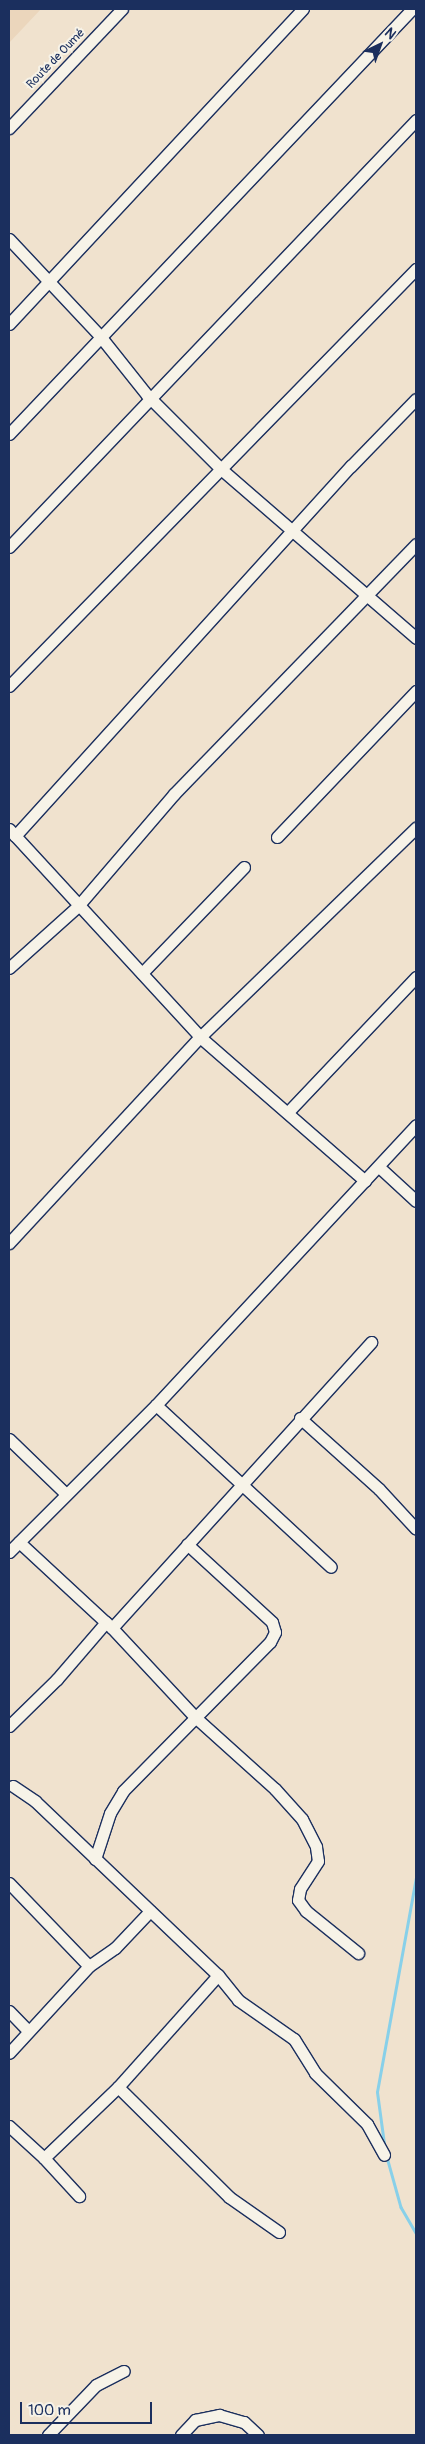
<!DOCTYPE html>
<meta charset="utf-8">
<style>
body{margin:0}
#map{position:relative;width:425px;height:2444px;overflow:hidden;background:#f0e2ce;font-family:Pangolin,sans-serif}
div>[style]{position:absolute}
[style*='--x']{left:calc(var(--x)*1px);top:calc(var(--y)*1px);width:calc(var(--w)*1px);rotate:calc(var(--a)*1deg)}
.built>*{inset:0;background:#ebd6bc}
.stream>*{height:2.5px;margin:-1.25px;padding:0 1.25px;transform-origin:1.25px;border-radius:1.25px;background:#88d0e9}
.roads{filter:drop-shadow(1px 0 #1b2f5e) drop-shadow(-1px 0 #1b2f5e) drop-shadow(0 1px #1b2f5e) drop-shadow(0 -1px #1b2f5e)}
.minor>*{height:11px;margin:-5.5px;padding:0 5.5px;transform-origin:5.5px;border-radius:5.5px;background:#f7f3e8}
span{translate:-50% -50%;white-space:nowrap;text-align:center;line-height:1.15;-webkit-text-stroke:4px #f7f3e8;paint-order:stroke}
.street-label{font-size:12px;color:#1b2f5e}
.frame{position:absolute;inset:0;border:10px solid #1b2f5e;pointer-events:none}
.north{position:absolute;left:355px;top:20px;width:50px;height:50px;-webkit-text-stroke:4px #f7f3e8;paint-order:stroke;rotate:42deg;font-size:14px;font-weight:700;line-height:20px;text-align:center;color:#1b2f5e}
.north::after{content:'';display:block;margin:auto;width:18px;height:22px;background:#1b2f5e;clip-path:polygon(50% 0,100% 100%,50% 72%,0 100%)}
.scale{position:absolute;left:20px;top:2402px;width:132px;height:22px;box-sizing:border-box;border:2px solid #1b2f5e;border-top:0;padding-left:6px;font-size:15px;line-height:18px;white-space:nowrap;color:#1b2f5e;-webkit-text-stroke:4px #f7f3e8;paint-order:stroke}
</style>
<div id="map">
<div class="built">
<div style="clip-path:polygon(9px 9px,41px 9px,9px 43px)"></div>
</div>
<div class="stream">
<div style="--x:384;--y:2144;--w:52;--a:-97.7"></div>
<div style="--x:377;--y:2092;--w:218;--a:-79.7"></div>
<div style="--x:387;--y:2157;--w:52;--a:74.4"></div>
<div style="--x:401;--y:2207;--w:30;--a:60"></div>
</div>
<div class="roads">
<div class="minor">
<div style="--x:9;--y:128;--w:164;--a:-46.5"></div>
<div style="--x:9;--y:239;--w:133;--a:46.8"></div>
<div style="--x:100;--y:336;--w:75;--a:51.5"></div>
<div style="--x:147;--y:395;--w:105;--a:45"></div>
<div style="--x:221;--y:469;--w:258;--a:40.9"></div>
<div style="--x:9;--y:324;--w:431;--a:-47"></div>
<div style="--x:9;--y:434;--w:586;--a:-46.52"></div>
<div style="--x:9;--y:547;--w:590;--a:-46.37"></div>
<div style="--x:9;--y:686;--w:583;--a:-45.7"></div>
<div style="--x:9;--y:829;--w:282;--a:47.4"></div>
<div style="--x:200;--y:1037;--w:219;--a:41.1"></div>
<div style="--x:15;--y:836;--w:500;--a:-47.8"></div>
<div style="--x:351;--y:466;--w:93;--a:-45.9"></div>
<div style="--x:277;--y:837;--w:202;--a:-46.4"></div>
<div style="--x:9;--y:968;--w:93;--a:-41.9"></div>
<div style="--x:78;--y:906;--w:148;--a:-49.4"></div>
<div style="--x:174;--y:794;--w:348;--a:-45.9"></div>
<div style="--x:142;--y:973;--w:147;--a:-46.1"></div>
<div style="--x:288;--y:1112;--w:186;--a:-46.5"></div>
<div style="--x:379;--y:1167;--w:50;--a:42.6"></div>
<div style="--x:9;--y:1243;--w:281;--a:-47.2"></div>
<div style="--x:200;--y:1037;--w:301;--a:-44.1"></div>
<div style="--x:156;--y:1405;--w:238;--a:42.8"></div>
<div style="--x:300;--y:1418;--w:106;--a:41.9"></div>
<div style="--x:379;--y:1489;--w:54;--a:47.2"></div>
<div style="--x:9;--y:1439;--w:79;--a:44"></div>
<div style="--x:19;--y:1542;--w:127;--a:42.8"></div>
<div style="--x:112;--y:1628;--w:122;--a:47"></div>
<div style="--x:195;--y:1717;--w:108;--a:42"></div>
<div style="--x:275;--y:1789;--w:40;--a:48"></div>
<div style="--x:302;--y:1819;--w:31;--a:63"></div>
<div style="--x:316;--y:1847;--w:14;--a:82"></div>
<div style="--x:318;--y:1861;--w:33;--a:123"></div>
<div style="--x:300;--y:1889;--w:11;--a:100"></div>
<div style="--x:298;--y:1900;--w:14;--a:54"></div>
<div style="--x:306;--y:1911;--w:67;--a:38.9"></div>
<div style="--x:9;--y:1552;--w:208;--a:-45"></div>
<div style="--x:156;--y:1405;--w:382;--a:-47.1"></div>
<div style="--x:112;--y:1628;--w:386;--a:-47.8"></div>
<div style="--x:9;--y:1726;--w:67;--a:-44.4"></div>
<div style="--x:57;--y:1679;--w:75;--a:-49.3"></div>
<div style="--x:13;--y:1786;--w:27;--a:34"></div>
<div style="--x:35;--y:1801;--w:253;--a:43.6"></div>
<div style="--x:218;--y:1975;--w:32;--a:51"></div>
<div style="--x:238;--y:2000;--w:68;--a:34.9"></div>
<div style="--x:294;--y:2039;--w:40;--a:58"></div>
<div style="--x:315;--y:2073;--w:73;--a:44.4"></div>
<div style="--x:367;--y:2124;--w:35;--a:61"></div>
<div style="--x:95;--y:1859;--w:48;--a:-71.9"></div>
<div style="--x:110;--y:1813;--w:26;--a:-59"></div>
<div style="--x:123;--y:1791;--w:209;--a:-45.4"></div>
<div style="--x:270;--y:1642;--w:11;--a:-63"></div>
<div style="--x:275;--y:1632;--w:10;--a:-107"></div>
<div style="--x:272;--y:1622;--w:115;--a:-137.5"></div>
<div style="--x:9;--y:1883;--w:115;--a:46.1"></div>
<div style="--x:89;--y:1966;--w:118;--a:132.6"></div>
<div style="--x:89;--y:1966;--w:32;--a:-35"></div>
<div style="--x:115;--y:1948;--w:51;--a:-46.6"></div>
<div style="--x:9;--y:2011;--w:28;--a:46"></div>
<div style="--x:118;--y:2087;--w:156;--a:44.7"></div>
<div style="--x:229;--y:2197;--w:61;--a:35"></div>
<div style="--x:9;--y:2126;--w:47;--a:42.4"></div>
<div style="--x:44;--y:2158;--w:52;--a:47.4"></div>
<div style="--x:44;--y:2158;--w:103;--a:-43.8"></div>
<div style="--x:118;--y:2087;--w:150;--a:-48.2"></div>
<div style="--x:48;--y:2435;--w:69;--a:-46.2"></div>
<div style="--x:96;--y:2385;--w:31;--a:-27"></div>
<div style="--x:181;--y:2435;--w:21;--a:-47"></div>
<div style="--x:195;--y:2420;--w:25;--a:-12"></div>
<div style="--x:219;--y:2415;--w:26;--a:16"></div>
<div style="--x:244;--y:2422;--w:19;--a:43"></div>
</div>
</div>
<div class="street-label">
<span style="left:56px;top:59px;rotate:-46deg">Route de Oumé</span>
</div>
<div class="frame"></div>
<div class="north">N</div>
<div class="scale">100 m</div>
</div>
